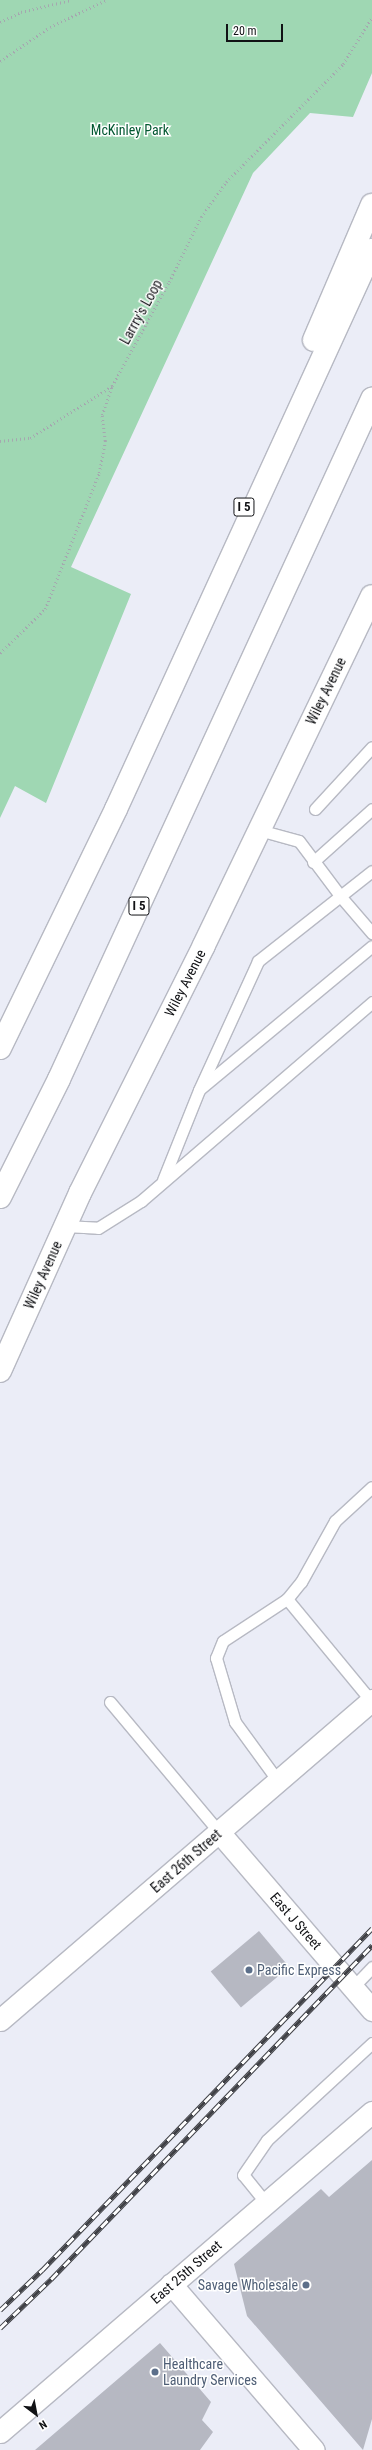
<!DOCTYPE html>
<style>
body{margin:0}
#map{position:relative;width:372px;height:2450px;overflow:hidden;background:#ebedf7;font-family:"Roboto Condensed",sans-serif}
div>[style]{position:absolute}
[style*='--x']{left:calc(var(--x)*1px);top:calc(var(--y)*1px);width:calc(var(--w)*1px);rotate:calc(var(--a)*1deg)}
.green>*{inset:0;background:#9fd7b3}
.building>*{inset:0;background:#b6b8c2;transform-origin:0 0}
.path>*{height:2.5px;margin-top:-1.25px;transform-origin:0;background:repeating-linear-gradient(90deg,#a5a7af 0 1px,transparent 0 4px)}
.roads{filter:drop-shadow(1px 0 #b7b9c3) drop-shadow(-1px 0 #b7b9c3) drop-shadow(0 1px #b7b9c3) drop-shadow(0 -1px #b7b9c3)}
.service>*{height:11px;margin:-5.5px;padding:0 5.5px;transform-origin:5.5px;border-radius:5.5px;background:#fff}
.minor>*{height:21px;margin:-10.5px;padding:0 10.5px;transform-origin:10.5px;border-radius:10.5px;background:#fff}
.tertiary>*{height:22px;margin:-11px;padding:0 11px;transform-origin:11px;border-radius:11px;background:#fff}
.motorway>*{height:22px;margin:-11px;padding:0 11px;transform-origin:11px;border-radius:11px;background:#fff}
.rail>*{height:4.5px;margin-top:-2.25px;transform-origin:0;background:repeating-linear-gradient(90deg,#fff 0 9px,#3f4045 0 18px);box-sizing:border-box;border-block:1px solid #3f4045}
.dots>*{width:11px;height:11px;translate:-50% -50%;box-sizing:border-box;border:2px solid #fff;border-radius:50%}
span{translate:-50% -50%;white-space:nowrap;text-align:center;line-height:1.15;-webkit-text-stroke:3px #fff;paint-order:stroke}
.shield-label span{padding:1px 3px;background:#fff;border:1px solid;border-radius:3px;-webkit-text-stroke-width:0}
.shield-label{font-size:13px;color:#111215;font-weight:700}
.park-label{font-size:14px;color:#035832}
.street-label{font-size:14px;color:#111215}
.service-label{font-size:14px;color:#4e5e75}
.left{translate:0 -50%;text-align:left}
.right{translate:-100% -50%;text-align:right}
.north{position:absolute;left:16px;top:2394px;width:40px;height:40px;-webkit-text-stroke:3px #fff;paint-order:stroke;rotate:148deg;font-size:11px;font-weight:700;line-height:16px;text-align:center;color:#111215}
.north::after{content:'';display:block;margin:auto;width:14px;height:18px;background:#111215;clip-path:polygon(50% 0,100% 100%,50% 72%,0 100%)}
.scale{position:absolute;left:226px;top:24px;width:57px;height:18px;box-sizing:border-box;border:2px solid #111215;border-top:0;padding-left:5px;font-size:12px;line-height:14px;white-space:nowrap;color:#111215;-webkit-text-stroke:3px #fff;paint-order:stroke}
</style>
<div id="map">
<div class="green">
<div style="clip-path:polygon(0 0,372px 0,372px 73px,353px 117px,310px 113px,253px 173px,71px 567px,131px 594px,46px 803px,15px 786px,0 818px)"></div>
</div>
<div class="building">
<div style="left:259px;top:1931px;width:47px;height:63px;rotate:50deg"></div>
<div style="clip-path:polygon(372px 2160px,372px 2419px,363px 2450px,247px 2316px,234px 2264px,321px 2189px,329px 2197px)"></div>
<div style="clip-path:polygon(160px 2343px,211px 2402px,202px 2420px,213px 2432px,200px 2450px,35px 2450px)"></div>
</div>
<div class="path">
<div style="--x:0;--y:22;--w:23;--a:-25"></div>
<div style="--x:21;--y:12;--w:51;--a:-13.5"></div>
<div style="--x:0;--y:61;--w:60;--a:-34.2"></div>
<div style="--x:50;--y:27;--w:62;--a:-25.7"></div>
<div style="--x:0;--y:441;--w:30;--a:-6"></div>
<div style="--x:30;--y:438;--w:97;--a:-32.4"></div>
<div style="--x:0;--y:653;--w:63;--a:-44.4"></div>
<div style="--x:45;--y:609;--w:146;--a:-68.3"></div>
<div style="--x:99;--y:473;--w:33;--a:-79"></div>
<div style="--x:105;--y:441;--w:26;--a:-97"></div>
<div style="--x:102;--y:415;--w:31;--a:-71"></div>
<div style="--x:112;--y:386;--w:119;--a:-61.3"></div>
<div style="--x:169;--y:282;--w:72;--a:-63.8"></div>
<div style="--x:201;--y:217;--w:43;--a:-54.5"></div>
<div style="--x:226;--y:182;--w:166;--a:-45.2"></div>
<div style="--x:343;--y:64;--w:55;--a:-58.3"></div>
</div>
<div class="roads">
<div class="service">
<div style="--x:315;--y:809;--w:84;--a:-47.4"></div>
<div style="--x:259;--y:830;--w:41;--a:15.4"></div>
<div style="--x:299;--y:841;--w:70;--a:53.1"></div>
<div style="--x:341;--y:897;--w:48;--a:49.3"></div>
<div style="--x:313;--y:862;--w:79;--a:-41.9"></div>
<div style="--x:201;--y:1088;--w:222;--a:-39.7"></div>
<div style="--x:163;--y:1180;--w:97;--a:-68.2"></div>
<div style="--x:199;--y:1090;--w:142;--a:-65.4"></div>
<div style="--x:258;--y:961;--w:145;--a:-38.3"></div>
<div style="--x:65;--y:1226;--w:33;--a:3"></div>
<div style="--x:98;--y:1228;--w:51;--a:-32.1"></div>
<div style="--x:141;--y:1201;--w:305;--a:-40.7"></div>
<div style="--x:287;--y:1599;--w:132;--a:50.5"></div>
<div style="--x:110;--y:1702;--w:170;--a:50"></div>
<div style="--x:278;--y:1781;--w:73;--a:-126.1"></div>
<div style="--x:235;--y:1722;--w:67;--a:-106.5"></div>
<div style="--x:216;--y:1658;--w:18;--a:-68"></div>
<div style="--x:223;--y:1641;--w:77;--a:-33.3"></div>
<div style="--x:287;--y:1599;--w:22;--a:-51"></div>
<div style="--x:301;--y:1582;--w:70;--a:-60.9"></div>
<div style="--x:335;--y:1521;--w:50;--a:-42.6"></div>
<div style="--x:353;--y:1987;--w:28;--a:-46"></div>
<div style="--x:266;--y:2203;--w:36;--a:-129"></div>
<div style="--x:243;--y:2175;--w:42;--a:-55.6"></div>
<div style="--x:267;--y:2140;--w:143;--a:-42.7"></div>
</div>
<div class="minor">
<div style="--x:219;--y:1832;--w:235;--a:49.3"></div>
<div style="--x:0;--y:2020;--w:491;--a:-40.7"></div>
<div style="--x:171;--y:2284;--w:219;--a:49.3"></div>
<div style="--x:0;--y:2432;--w:491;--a:-40.7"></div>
</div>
<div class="tertiary">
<div style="--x:0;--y:1371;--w:195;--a:-65.8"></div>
<div style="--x:80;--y:1193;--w:277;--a:-63.4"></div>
<div style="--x:204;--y:945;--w:387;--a:-64.3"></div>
</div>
<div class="motorway">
<div style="--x:314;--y:340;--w:147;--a:-66.8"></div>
<div style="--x:0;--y:1048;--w:266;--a:-64.1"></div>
<div style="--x:116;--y:809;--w:615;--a:-65.39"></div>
<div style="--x:0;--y:1197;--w:132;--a:-63.4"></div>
<div style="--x:59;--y:1079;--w:749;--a:-65.28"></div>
</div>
</div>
<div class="rail">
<div style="--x:0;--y:2310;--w:58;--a:-43.6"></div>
<div style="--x:42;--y:2270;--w:475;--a:-46"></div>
<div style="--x:0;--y:2328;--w:71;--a:-43.9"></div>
<div style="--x:51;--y:2279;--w:463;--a:-46.1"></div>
</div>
<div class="dots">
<div style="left:249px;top:1970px;background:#5c6f8a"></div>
<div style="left:306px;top:2285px;background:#5c6f8a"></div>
<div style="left:155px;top:2372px;background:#5c6f8a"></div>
</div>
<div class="shield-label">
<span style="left:244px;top:507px">I 5</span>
<span style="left:139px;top:906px">I 5</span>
</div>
<div class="park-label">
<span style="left:130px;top:130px">McKinley Park</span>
</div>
<div class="street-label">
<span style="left:141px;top:312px;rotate:-61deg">Larrry's Loop</span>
<span style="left:326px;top:691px;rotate:-64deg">Wiley Avenue</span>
<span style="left:185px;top:983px;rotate:-63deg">Wiley Avenue</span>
<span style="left:43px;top:1275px;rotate:-66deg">Wiley Avenue</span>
<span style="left:186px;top:1861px;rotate:-41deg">East 26th Street</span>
<span style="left:296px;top:1921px;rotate:49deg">East J Street</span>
<span style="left:186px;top:2272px;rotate:-41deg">East 25th Street</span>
</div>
<div class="service-label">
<span class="left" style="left:257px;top:1970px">Pacific Express</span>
<span class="right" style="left:298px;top:2285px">Savage Wholesale</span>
<span class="left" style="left:163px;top:2372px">Healthcare<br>Laundry Services</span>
</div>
<div class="north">N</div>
<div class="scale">20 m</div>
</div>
